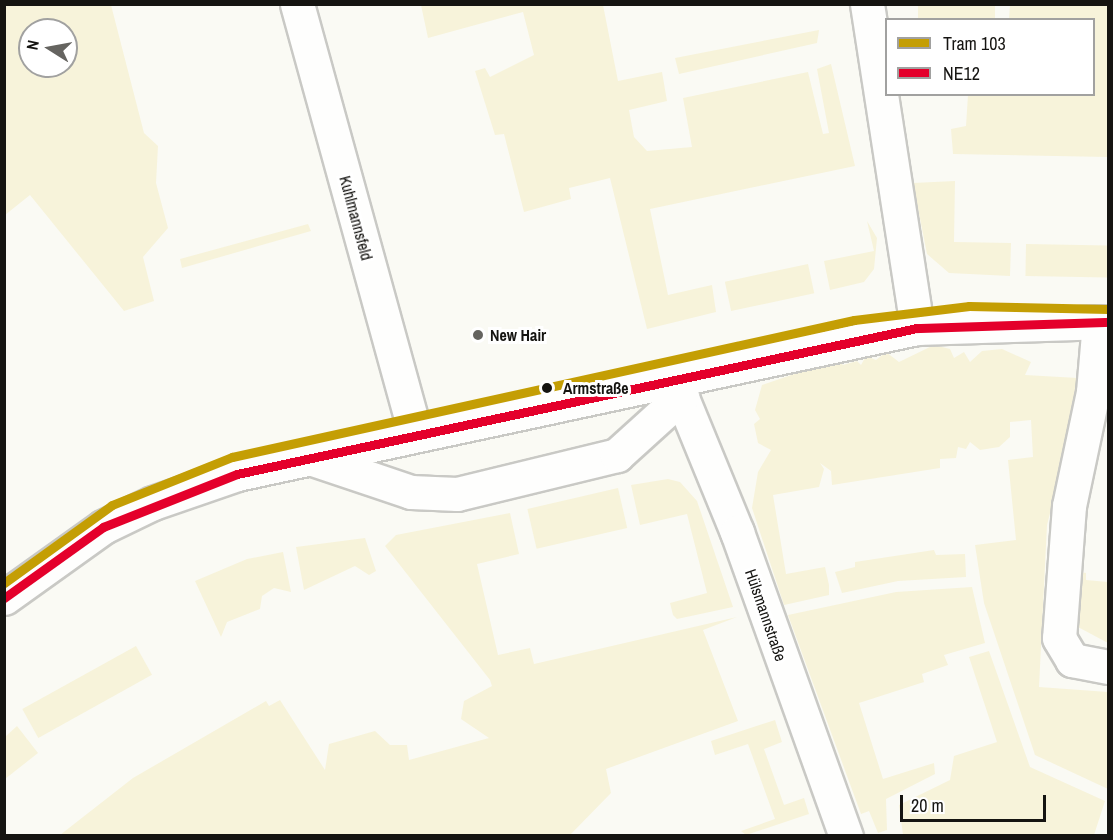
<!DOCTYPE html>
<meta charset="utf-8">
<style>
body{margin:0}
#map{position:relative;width:1113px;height:840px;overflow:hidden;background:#fafaf4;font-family:"Archivo Narrow",sans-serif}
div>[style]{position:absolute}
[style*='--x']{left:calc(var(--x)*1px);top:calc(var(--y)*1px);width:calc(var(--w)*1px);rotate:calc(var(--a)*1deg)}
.green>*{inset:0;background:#f7f3da;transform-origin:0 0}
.roads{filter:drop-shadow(2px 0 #c9c9c5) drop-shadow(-2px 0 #c9c9c5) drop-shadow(0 2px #c9c9c5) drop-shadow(0 -2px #c9c9c5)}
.minor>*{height:33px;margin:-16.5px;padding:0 16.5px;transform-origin:16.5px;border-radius:16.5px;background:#fefefd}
.bus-1>*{height:9px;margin:-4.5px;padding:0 4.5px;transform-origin:4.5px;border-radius:4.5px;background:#e4002b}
.tram-1>*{height:9px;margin:-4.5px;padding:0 4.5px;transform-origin:4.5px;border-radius:4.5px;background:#c49e04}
.dots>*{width:16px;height:16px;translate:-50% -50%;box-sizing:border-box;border:3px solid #fff;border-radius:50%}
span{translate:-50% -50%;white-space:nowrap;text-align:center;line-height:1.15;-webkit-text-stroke:6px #fff;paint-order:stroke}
.street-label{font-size:16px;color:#151411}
.poi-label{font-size:16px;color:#151411;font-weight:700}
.left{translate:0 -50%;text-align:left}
.stop-label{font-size:16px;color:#151411;font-weight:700}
.frame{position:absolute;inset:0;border:6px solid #151411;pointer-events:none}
.legend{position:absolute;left:885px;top:18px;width:210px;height:78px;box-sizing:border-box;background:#fff;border:2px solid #a1a1a0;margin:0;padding:8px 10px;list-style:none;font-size:18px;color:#151411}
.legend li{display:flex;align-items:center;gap:12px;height:30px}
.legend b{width:30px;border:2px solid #a1a1a0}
.north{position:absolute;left:18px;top:18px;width:60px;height:60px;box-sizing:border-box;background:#fff;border:2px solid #a1a1a0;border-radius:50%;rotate:281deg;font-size:16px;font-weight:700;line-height:24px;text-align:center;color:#151411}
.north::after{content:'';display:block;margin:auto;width:21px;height:27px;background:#656460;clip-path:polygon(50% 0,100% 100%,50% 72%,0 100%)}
.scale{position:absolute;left:900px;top:795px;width:146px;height:27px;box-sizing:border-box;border:3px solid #151411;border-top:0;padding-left:8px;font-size:18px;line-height:21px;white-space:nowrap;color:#151411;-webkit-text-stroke:4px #fff;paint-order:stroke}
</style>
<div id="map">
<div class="green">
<div style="clip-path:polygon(evenodd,5px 4px,111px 5px,144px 133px,158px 146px,156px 183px,168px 228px,143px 257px,154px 301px,124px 311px,30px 195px,5px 215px,5px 4px,30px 30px,66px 30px,66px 66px,30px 66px,30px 30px)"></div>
<div style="clip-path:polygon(421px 5px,603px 5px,618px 81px,662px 72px,667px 101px,629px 110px,634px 137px,647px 151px,692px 147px,683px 98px,808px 72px,823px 134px,829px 133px,817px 69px,831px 64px,855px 166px,650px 209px,668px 295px,712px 285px,716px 312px,647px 329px,610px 178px,569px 188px,571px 199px,524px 212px,504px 134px,495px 135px,475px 71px,485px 68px,490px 77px,534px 55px,523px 12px,428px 38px)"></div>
<div style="left:918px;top:5px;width:77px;height:16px"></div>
<div style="clip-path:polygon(1010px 5px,1108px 5px,1108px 157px,953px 154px,951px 129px,966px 126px,968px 95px,1094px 94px,1094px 20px,1009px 19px)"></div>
<div style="clip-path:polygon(819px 30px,817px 43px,679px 74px,675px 58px)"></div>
<div style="clip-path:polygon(955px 181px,954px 242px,1011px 243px,1010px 276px,949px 273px,927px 254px,913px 183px)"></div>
<div style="clip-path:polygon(867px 221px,877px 238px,874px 269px,864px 282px,830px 290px,824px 261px,874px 251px)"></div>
<div style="clip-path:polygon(308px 224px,311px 231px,182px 268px,180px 259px)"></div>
<div style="left:1026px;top:244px;width:82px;height:32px;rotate:1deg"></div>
<div style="left:808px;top:264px;width:30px;height:85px;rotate:78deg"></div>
<div style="clip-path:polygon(934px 345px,950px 349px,954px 358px,964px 352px,970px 362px,982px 351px,1002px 349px,1031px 362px,1025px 375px,1078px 378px,1075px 415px,1047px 525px,1039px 687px,1108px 692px,1108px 789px,1035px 755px,984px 603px,975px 545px,1016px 540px,1008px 460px,1033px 457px,1031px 420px,1010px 422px,1010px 437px,999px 447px,980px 450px,970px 442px,966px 449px,958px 447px,956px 458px,940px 459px,940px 468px,832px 485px,831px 471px,820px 463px,824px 469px,819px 487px,773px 495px,786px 574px,825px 567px,829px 585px,829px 595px,784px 605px,752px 508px,758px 472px,771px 450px,758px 443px,754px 424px,760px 419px,755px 410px,762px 385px,809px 369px,820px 358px,833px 356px,843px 365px,857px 361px,861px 365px,866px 356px,876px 360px,886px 352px,899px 362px)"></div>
<div style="clip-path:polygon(668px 479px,680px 482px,697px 501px,733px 607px,677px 619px,673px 615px,670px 603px,707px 593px,687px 514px,640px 525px,631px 485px)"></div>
<div style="left:618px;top:488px;width:41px;height:93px;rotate:77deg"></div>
<div style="clip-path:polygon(510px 513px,519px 554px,477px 564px,498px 655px,530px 648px,534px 664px,737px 617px,703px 630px,738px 721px,606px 769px,611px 793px,570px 835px,60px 835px,133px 778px,266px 701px,269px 706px,280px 700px,325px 770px,329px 744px,375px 731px,390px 745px,407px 745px,409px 760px,489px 738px,461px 719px,464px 701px,492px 686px,490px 680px,385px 546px,396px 535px)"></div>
<div style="clip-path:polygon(365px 538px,376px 571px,369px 575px,355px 566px,304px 590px,296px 547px)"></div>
<div style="clip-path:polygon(934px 550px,936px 555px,965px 554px,966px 577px,898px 581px,842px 593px,835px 572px,855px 567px,855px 562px)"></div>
<div style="clip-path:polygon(283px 552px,291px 592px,274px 588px,262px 596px,260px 609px,227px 622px,221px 637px,195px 581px,247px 559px)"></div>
<div style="clip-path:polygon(1080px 572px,1086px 573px,1086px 580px,1108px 582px,1108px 643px,1078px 627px)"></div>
<div style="clip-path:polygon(972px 587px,985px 643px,944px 655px,948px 665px,922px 674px,924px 682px,859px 703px,883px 779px,934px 763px,935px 774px,886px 799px,887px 830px,878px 833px,869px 811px,861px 814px,788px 615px,896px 592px)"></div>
<div style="left:136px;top:646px;width:33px;height:130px;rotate:61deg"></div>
<div style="clip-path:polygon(989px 651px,1030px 767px,1105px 801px,1094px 835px,903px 835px,899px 805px,950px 780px,954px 756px,997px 742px,969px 657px)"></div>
<div style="clip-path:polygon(775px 720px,782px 742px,764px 749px,784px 805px,804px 798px,809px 814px,746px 835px,741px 831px,775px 819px,748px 744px,715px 755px,711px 741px)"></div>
<div style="clip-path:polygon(17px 726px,38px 753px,5px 779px,5px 737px)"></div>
</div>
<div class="roads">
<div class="minor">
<div style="--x:297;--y:4;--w:444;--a:74.6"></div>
<div style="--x:867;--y:4;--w:328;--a:81.2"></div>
<div style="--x:1099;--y:322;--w:70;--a:94.9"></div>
<div style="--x:1093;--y:392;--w:116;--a:101.9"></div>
<div style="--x:1069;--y:506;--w:132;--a:94.3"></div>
<div style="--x:1059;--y:638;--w:26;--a:59"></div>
<div style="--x:1072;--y:660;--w:37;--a:11"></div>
<div style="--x:673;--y:376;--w:169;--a:67.7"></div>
<div style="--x:737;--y:532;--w:323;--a:70.3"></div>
<div style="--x:307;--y:457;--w:110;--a:18.6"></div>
<div style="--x:411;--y:492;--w:46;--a:2.5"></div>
<div style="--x:457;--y:494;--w:165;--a:-13.7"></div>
<div style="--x:617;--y:455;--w:88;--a:-42.2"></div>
<div style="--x:4;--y:598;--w:122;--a:-35.6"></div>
<div style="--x:103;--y:527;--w:55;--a:-25.6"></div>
<div style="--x:153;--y:503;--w:89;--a:-19"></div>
<div style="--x:237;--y:474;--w:695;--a:-12.12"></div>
<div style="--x:917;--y:328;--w:191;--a:-1.8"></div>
</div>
</div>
<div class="bus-1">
<div style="--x:4;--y:598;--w:122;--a:-35.6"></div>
<div style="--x:103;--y:527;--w:144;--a:-21.6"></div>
<div style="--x:237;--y:474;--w:695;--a:-12.12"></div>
<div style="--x:917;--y:328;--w:191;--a:-1.8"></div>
</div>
<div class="tram-1">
<div style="--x:4;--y:583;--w:133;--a:-35.8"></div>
<div style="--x:112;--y:505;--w:129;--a:-21.8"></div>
<div style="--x:232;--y:457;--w:637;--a:-12.42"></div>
<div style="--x:854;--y:320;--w:116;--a:-6.9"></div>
<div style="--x:969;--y:306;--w:139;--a:1.2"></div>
</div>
<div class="dots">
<div style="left:478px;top:335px;background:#656460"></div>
<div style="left:547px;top:388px;background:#151411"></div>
</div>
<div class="street-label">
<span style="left:356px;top:218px;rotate:75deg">Kuhlmannsfeld</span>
<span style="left:766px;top:615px;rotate:71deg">Hülsmannstraße</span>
</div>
<div class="poi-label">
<span class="left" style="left:490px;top:335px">New Hair</span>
</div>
<div class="stop-label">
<span class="left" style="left:563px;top:388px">Armstraße</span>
</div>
<div class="frame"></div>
<ul class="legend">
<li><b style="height:8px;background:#c49e04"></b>Tram 103</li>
<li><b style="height:8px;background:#e4002b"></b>NE12</li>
</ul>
<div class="north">N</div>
<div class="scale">20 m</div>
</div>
